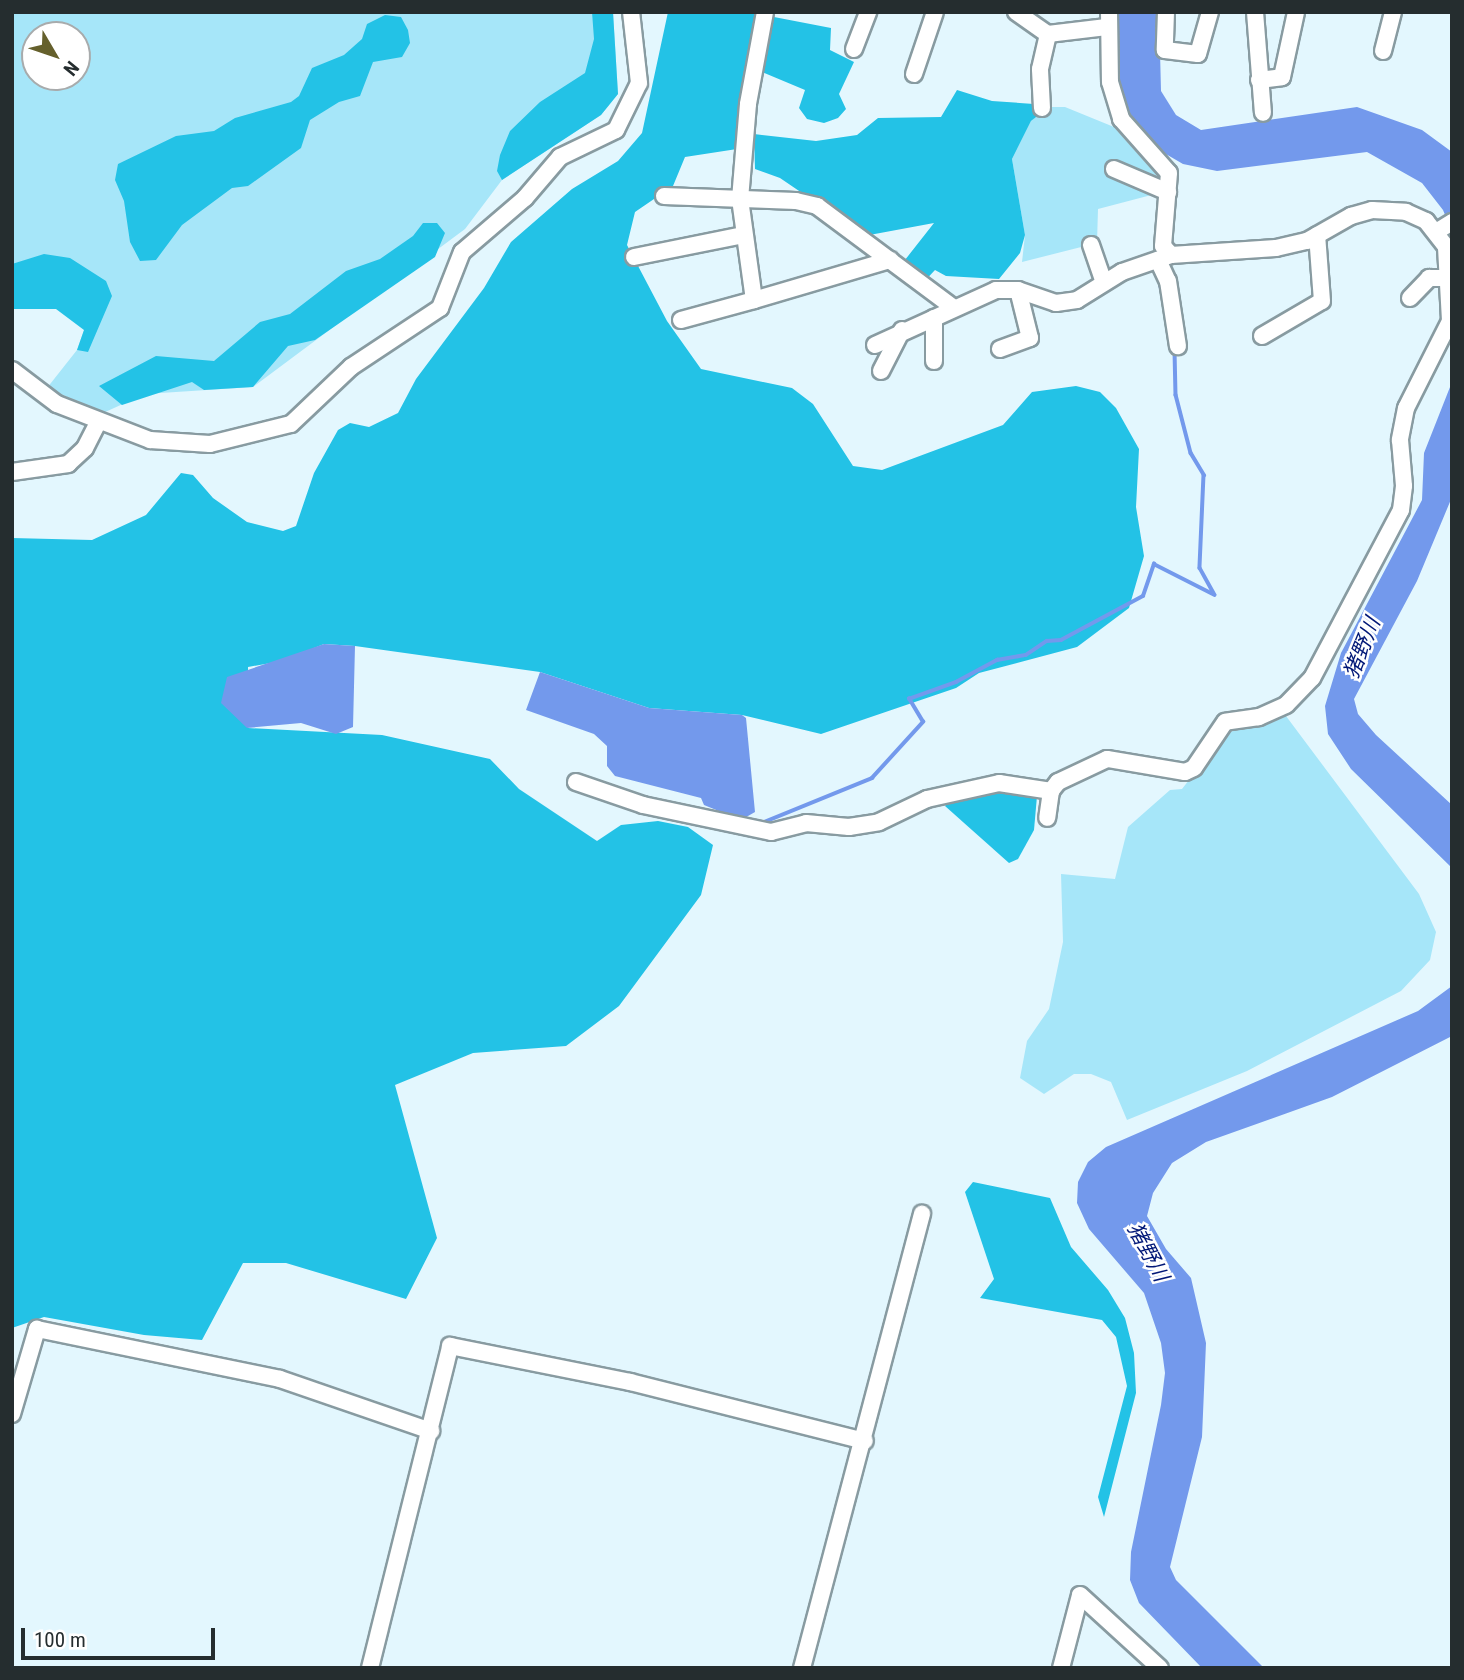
<!DOCTYPE html>
<meta charset="utf-8">
<style>
body{margin:0}
#map{position:relative;width:1464px;height:1680px;overflow:hidden;background:#e3f7fe;font-family:"Roboto Condensed","Noto Sans JP",sans-serif}
div>[style]{position:absolute}
[style*='--x']{left:calc(var(--x)*1px);top:calc(var(--y)*1px);width:calc(var(--w)*1px);rotate:calc(var(--a)*1deg)}
.green>*{inset:0;background:#a6e6f9}
.forest>*{inset:0;background:#23c2e6}
.water>*{inset:0;background:#7399ec}
.stream>*{height:3.5px;margin:-1.75px;padding:0 1.75px;transform-origin:1.75px;border-radius:1.75px;background:#7399ec}
.roads{filter:drop-shadow(2px 0 #889ba1) drop-shadow(-2px 0 #889ba1) drop-shadow(0 2px #889ba1) drop-shadow(0 -2px #889ba1)}
.minor>*{height:16px;margin:-8px;padding:0 8px;transform-origin:8px;border-radius:8px;background:#fff}
span{translate:-50% -50%;white-space:nowrap;text-align:center;line-height:1.15;-webkit-text-stroke:5px #fff;paint-order:stroke}
.water-label{font-size:21px;color:#011777;font-style:italic}
.frame{position:absolute;inset:0;border:14px solid #252d2f;pointer-events:none}
.north{position:absolute;left:21px;top:21px;width:70px;height:70px;box-sizing:border-box;background:#fff;border:2px solid #a8abac;border-radius:50%;rotate:129deg;font-size:19px;font-weight:700;line-height:28px;text-align:center;color:#252d2f}
.north::after{content:'';display:block;margin:auto;width:24px;height:32px;background:#65602c;clip-path:polygon(50% 0,100% 100%,50% 72%,0 100%)}
.scale{position:absolute;left:21px;top:1628px;width:194px;height:32px;box-sizing:border-box;border:4px solid #252d2f;border-top:0;padding-left:9px;font-size:21px;line-height:24px;white-space:nowrap;color:#252d2f;-webkit-text-stroke:5px #fff;paint-order:stroke}
</style>
<div id="map">
<div class="green">
<div style="clip-path:polygon(evenodd,12px 12px,613px 12px,618px 94px,601px 115px,502px 180px,465px 229px,253px 387px,145px 394px,103px 413px,47px 388px,77px 350px,88px 319px,82px 297px,12px 303px,12px 12px,35px 35px,77px 35px,77px 77px,35px 77px,35px 35px)"></div>
<div style="clip-path:polygon(1046px 107px,1065px 107px,1114px 127px,1160px 179px,1159px 193px,1098px 209px,1097px 243px,1022px 262px,1025px 235px,1012px 159px,1031px 121px)"></div>
<div style="clip-path:polygon(1283px 712px,1419px 894px,1436px 932px,1430px 960px,1401px 991px,1247px 1071px,1127px 1120px,1111px 1082px,1091px 1074px,1074px 1074px,1044px 1094px,1020px 1078px,1027px 1041px,1049px 1009px,1063px 942px,1061px 874px,1115px 879px,1128px 827px,1170px 790px,1182px 789px,1225px 734px)"></div>
</div>
<div class="forest">
<div style="clip-path:polygon(592px 12px,613px 12px,618px 94px,601px 115px,502px 180px,497px 171px,500px 155px,510px 131px,540px 102px,585px 73px,594px 39px)"></div>
<div style="clip-path:polygon(668px 12px,755px 12px,737px 149px,685px 157px,673px 186px,635px 212px,627px 245px,667px 321px,701px 369px,792px 388px,813px 404px,853px 466px,882px 470px,1003px 425px,1032px 392px,1076px 386px,1100px 392px,1116px 408px,1139px 449px,1136px 507px,1144px 556px,1129px 608px,1077px 647px,979px 673px,956px 688px,821px 734px,742px 715px,649px 708px,540px 672px,355px 646px,324px 644px,282px 661px,248px 667px,248px 728px,382px 735px,490px 759px,519px 789px,597px 841px,621px 825px,658px 821px,688px 827px,713px 845px,701px 895px,619px 1006px,566px 1046px,473px 1053px,395px 1085px,437px 1238px,406px 1299px,286px 1263px,243px 1263px,202px 1340px,144px 1335px,44px 1317px,12px 1328px,12px 538px,92px 540px,146px 515px,181px 473px,193px 475px,213px 498px,247px 522px,283px 531px,296px 526px,314px 473px,338px 430px,350px 423px,369px 427px,398px 413px,416px 379px,484px 288px,511px 242px,572px 189px,618px 161px,642px 133px)"></div>
<div style="clip-path:polygon(385px 15px,401px 17px,408px 30px,410px 43px,402px 57px,373px 62px,360px 96px,339px 102px,310px 120px,301px 148px,248px 186px,232px 188px,182px 225px,156px 260px,140px 261px,130px 242px,124px 201px,115px 180px,118px 164px,176px 136px,214px 131px,235px 118px,291px 102px,299px 96px,312px 68px,344px 55px,362px 39px,367px 24px)"></div>
<div style="clip-path:polygon(774px 17px,831px 28px,830px 50px,854px 62px,839px 94px,846px 109px,838px 118px,824px 123px,807px 119px,799px 108px,805px 90px,762px 72px)"></div>
<div style="clip-path:polygon(957px 90px,992px 101px,1034px 104px,1041px 113px,1031px 121px,1012px 159px,1025px 235px,1020px 253px,999px 279px,946px 276px,935px 270px,920px 286px,901px 265px,934px 223px,864px 236px,812px 208px,805px 195px,780px 178px,755px 169px,754px 134px,816px 141px,857px 135px,878px 118px,941px 117px)"></div>
<div style="clip-path:polygon(423px 223px,437px 223px,445px 233px,435px 257px,315px 340px,288px 346px,253px 387px,204px 390px,192px 382px,122px 405px,99px 386px,156px 356px,214px 361px,260px 322px,290px 314px,346px 271px,380px 259px,413px 236px)"></div>
<div style="clip-path:polygon(44px 254px,70px 258px,106px 281px,112px 296px,88px 352px,77px 350px,84px 330px,56px 309px,12px 309px,12px 264px)"></div>
<div style="clip-path:polygon(1000px 789px,1037px 796px,1034px 830px,1018px 859px,1009px 863px,945px 806px,951px 798px)"></div>
<div style="clip-path:polygon(973px 1182px,1050px 1198px,1071px 1247px,1108px 1290px,1125px 1318px,1134px 1353px,1136px 1393px,1104px 1517px,1098px 1497px,1127px 1386px,1116px 1337px,1102px 1320px,980px 1298px,994px 1279px,965px 1192px)"></div>
</div>
<div class="water">
<div style="clip-path:polygon(1113px 12px,1159px 12px,1161px 91px,1176px 115px,1201px 130px,1357px 107px,1422px 130px,1452px 152px,1452px 232px,1443px 210px,1422px 183px,1367px 152px,1217px 171px,1183px 164px,1152px 146px,1122px 113px,1114px 76px)"></div>
<div style="clip-path:polygon(1452px 382px,1452px 497px,1417px 581px,1354px 699px,1358px 714px,1376px 735px,1452px 805px,1452px 868px,1351px 769px,1328px 734px,1325px 706px,1341px 653px,1422px 500px,1424px 453px)"></div>
<div style="clip-path:polygon(324px 644px,355px 646px,353px 727px,336px 734px,301px 723px,247px 728px,221px 703px,227px 677px)"></div>
<div style="clip-path:polygon(540px 672px,649px 708px,742px 715px,746px 718px,755px 812px,741px 820px,704px 805px,701px 798px,615px 776px,607px 766px,607px 746px,594px 734px,526px 710px)"></div>
<div style="clip-path:polygon(1452px 986px,1452px 1036px,1332px 1097px,1206px 1142px,1172px 1163px,1153px 1193px,1147px 1216px,1166px 1249px,1191px 1278px,1206px 1343px,1202px 1437px,1170px 1567px,1176px 1580px,1264px 1668px,1202px 1668px,1139px 1603px,1130px 1580px,1131px 1552px,1161px 1405px,1165px 1373px,1161px 1343px,1144px 1293px,1089px 1229px,1077px 1203px,1078px 1182px,1088px 1162px,1106px 1147px,1418px 1011px)"></div>
</div>
<div class="stream">
<div style="--x:1159;--y:277;--w:19;--a:78"></div>
<div style="--x:1175;--y:351;--w:44;--a:88.7"></div>
<div style="--x:1176;--y:395;--w:60;--a:75.5"></div>
<div style="--x:1191;--y:453;--w:26;--a:59"></div>
<div style="--x:1204;--y:475;--w:93;--a:92.5"></div>
<div style="--x:1200;--y:568;--w:29;--a:61"></div>
<div style="--x:762;--y:823;--w:119;--a:-22.2"></div>
<div style="--x:872;--y:778;--w:76;--a:-47.7"></div>
<div style="--x:923;--y:722;--w:27;--a:-121"></div>
<div style="--x:909;--y:699;--w:50;--a:-19.9"></div>
<div style="--x:956;--y:682;--w:47;--a:-28.2"></div>
<div style="--x:997;--y:660;--w:29;--a:-10"></div>
<div style="--x:1026;--y:655;--w:25;--a:-34"></div>
<div style="--x:1047;--y:641;--w:14;--a:-4"></div>
<div style="--x:1061;--y:640;--w:93;--a:-28.2"></div>
<div style="--x:1143;--y:596;--w:34;--a:-71"></div>
<div style="--x:1154;--y:564;--w:68;--a:26.9"></div>
</div>
<div class="roads">
<div class="minor">
<div style="--x:765;--y:12;--w:94;--a:100.5"></div>
<div style="--x:748;--y:104;--w:95;--a:94.8"></div>
<div style="--x:740;--y:199;--w:102;--a:82.1"></div>
<div style="--x:754;--y:300;--w:142;--a:-16.4"></div>
<div style="--x:1016;--y:12;--w:39;--a:35"></div>
<div style="--x:1048;--y:34;--w:59;--a:-6.8"></div>
<div style="--x:1109;--y:12;--w:70;--a:89.2"></div>
<div style="--x:1110;--y:82;--w:39;--a:73"></div>
<div style="--x:1121;--y:119;--w:72;--a:48.4"></div>
<div style="--x:1169;--y:173;--w:73;--a:94.7"></div>
<div style="--x:1163;--y:246;--w:12;--a:48"></div>
<div style="--x:1166;--y:12;--w:38;--a:92"></div>
<div style="--x:1165;--y:50;--w:33;--a:7"></div>
<div style="--x:1198;--y:54;--w:44;--a:-74.1"></div>
<div style="--x:1255;--y:12;--w:101;--a:85.5"></div>
<div style="--x:854;--y:49;--w:40;--a:-69"></div>
<div style="--x:1383;--y:51;--w:40;--a:-75.6"></div>
<div style="--x:914;--y:74;--w:65;--a:-71.3"></div>
<div style="--x:1259;--y:80;--w:23;--a:-7"></div>
<div style="--x:1282;--y:77;--w:66;--a:-77.8"></div>
<div style="--x:1042;--y:108;--w:39;--a:-93"></div>
<div style="--x:1040;--y:69;--w:36;--a:-77"></div>
<div style="--x:1114;--y:169;--w:59;--a:23.1"></div>
<div style="--x:664;--y:196;--w:132;--a:2.2"></div>
<div style="--x:796;--y:201;--w:22;--a:13"></div>
<div style="--x:817;--y:206;--w:171;--a:36.7"></div>
<div style="--x:1436;--y:232;--w:19;--a:-32"></div>
<div style="--x:1091;--y:245;--w:39;--a:71"></div>
<div style="--x:634;--y:257;--w:111;--a:-11.4"></div>
<div style="--x:1158;--y:260;--w:23;--a:65"></div>
<div style="--x:1168;--y:281;--w:66;--a:81.3"></div>
<div style="--x:1410;--y:298;--w:28;--a:-46"></div>
<div style="--x:1429;--y:278;--w:21;--a:0"></div>
<div style="--x:681;--y:320;--w:76;--a:-15.3"></div>
<div style="--x:1262;--y:336;--w:69;--a:-30.3"></div>
<div style="--x:1322;--y:301;--w:66;--a:-94.3"></div>
<div style="--x:875;--y:345;--w:133;--a:-24.4"></div>
<div style="--x:996;--y:290;--w:22;--a:0"></div>
<div style="--x:1018;--y:290;--w:40;--a:18.9"></div>
<div style="--x:1056;--y:303;--w:21;--a:-8"></div>
<div style="--x:1077;--y:300;--w:53;--a:-31.9"></div>
<div style="--x:1122;--y:272;--w:52;--a:-19.1"></div>
<div style="--x:1171;--y:255;--w:105;--a:-3.8"></div>
<div style="--x:1276;--y:248;--w:32;--a:-13"></div>
<div style="--x:1307;--y:241;--w:51;--a:-29.6"></div>
<div style="--x:1351;--y:216;--w:22;--a:-16"></div>
<div style="--x:1372;--y:210;--w:34;--a:3"></div>
<div style="--x:1406;--y:212;--w:22;--a:24"></div>
<div style="--x:1426;--y:221;--w:33;--a:52"></div>
<div style="--x:1446;--y:247;--w:74;--a:86.9"></div>
<div style="--x:1450;--y:321;--w:97;--a:116.8"></div>
<div style="--x:1406;--y:408;--w:33;--a:101"></div>
<div style="--x:1400;--y:440;--w:46;--a:85"></div>
<div style="--x:1404;--y:486;--w:24;--a:97"></div>
<div style="--x:1401;--y:510;--w:190;--a:117.9"></div>
<div style="--x:1312;--y:678;--w:37;--a:134"></div>
<div style="--x:1286;--y:705;--w:30;--a:156"></div>
<div style="--x:1259;--y:717;--w:34;--a:172"></div>
<div style="--x:1225;--y:722;--w:55;--a:124"></div>
<div style="--x:1194;--y:768;--w:10;--a:156"></div>
<div style="--x:1185;--y:772;--w:79;--a:-170.5"></div>
<div style="--x:1107;--y:759;--w:54;--a:154.9"></div>
<div style="--x:1058;--y:782;--w:11;--a:128"></div>
<div style="--x:1051;--y:791;--w:27;--a:98"></div>
<div style="--x:1000;--y:349;--w:32;--a:-20"></div>
<div style="--x:1030;--y:338;--w:49;--a:-104"></div>
<div style="--x:934;--y:361;--w:43;--a:-90"></div>
<div style="--x:12;--y:370;--w:56;--a:37.1"></div>
<div style="--x:57;--y:404;--w:100;--a:21.2"></div>
<div style="--x:150;--y:440;--w:60;--a:3.8"></div>
<div style="--x:210;--y:444;--w:83;--a:-13.9"></div>
<div style="--x:291;--y:424;--w:83;--a:-43.5"></div>
<div style="--x:351;--y:367;--w:107;--a:-33.5"></div>
<div style="--x:440;--y:308;--w:60;--a:-68.6"></div>
<div style="--x:462;--y:252;--w:83;--a:-40.6"></div>
<div style="--x:525;--y:198;--w:54;--a:-49.5"></div>
<div style="--x:560;--y:157;--w:62;--a:-25.7"></div>
<div style="--x:616;--y:130;--w:52;--a:-63.9"></div>
<div style="--x:639;--y:83;--w:71;--a:-96.4"></div>
<div style="--x:881;--y:371;--w:46;--a:-62.9"></div>
<div style="--x:12;--y:472;--w:57;--a:-8.1"></div>
<div style="--x:68;--y:464;--w:23;--a:-43"></div>
<div style="--x:85;--y:448;--w:28;--a:-63"></div>
<div style="--x:576;--y:782;--w:71;--a:18.9"></div>
<div style="--x:643;--y:805;--w:131;--a:11.9"></div>
<div style="--x:771;--y:832;--w:36;--a:-14"></div>
<div style="--x:806;--y:823;--w:43;--a:5.3"></div>
<div style="--x:849;--y:827;--w:30;--a:-9"></div>
<div style="--x:879;--y:822;--w:53;--a:-25.6"></div>
<div style="--x:927;--y:799;--w:74;--a:-12.5"></div>
<div style="--x:999;--y:783;--w:53;--a:8.7"></div>
<div style="--x:12;--y:1414;--w:89;--a:-73.6"></div>
<div style="--x:37;--y:1329;--w:248;--a:11.6"></div>
<div style="--x:280;--y:1379;--w:160;--a:19"></div>
<div style="--x:370;--y:1668;--w:332;--a:-76"></div>
<div style="--x:450;--y:1346;--w:184;--a:11.3"></div>
<div style="--x:630;--y:1382;--w:242;--a:14.1"></div>
<div style="--x:802;--y:1668;--w:470;--a:-75.2"></div>
<div style="--x:1061;--y:1668;--w:75;--a:-75.4"></div>
<div style="--x:1080;--y:1595;--w:108;--a:42.4"></div>
</div>
</div>
<div class="water-label">
<span style="left:1362px;top:648px;rotate:-68deg">猪野川</span>
<span style="left:1148px;top:1252px;rotate:62deg">猪野川</span>
</div>
<div class="frame"></div>
<div class="north">N</div>
<div class="scale">100 m</div>
</div>
